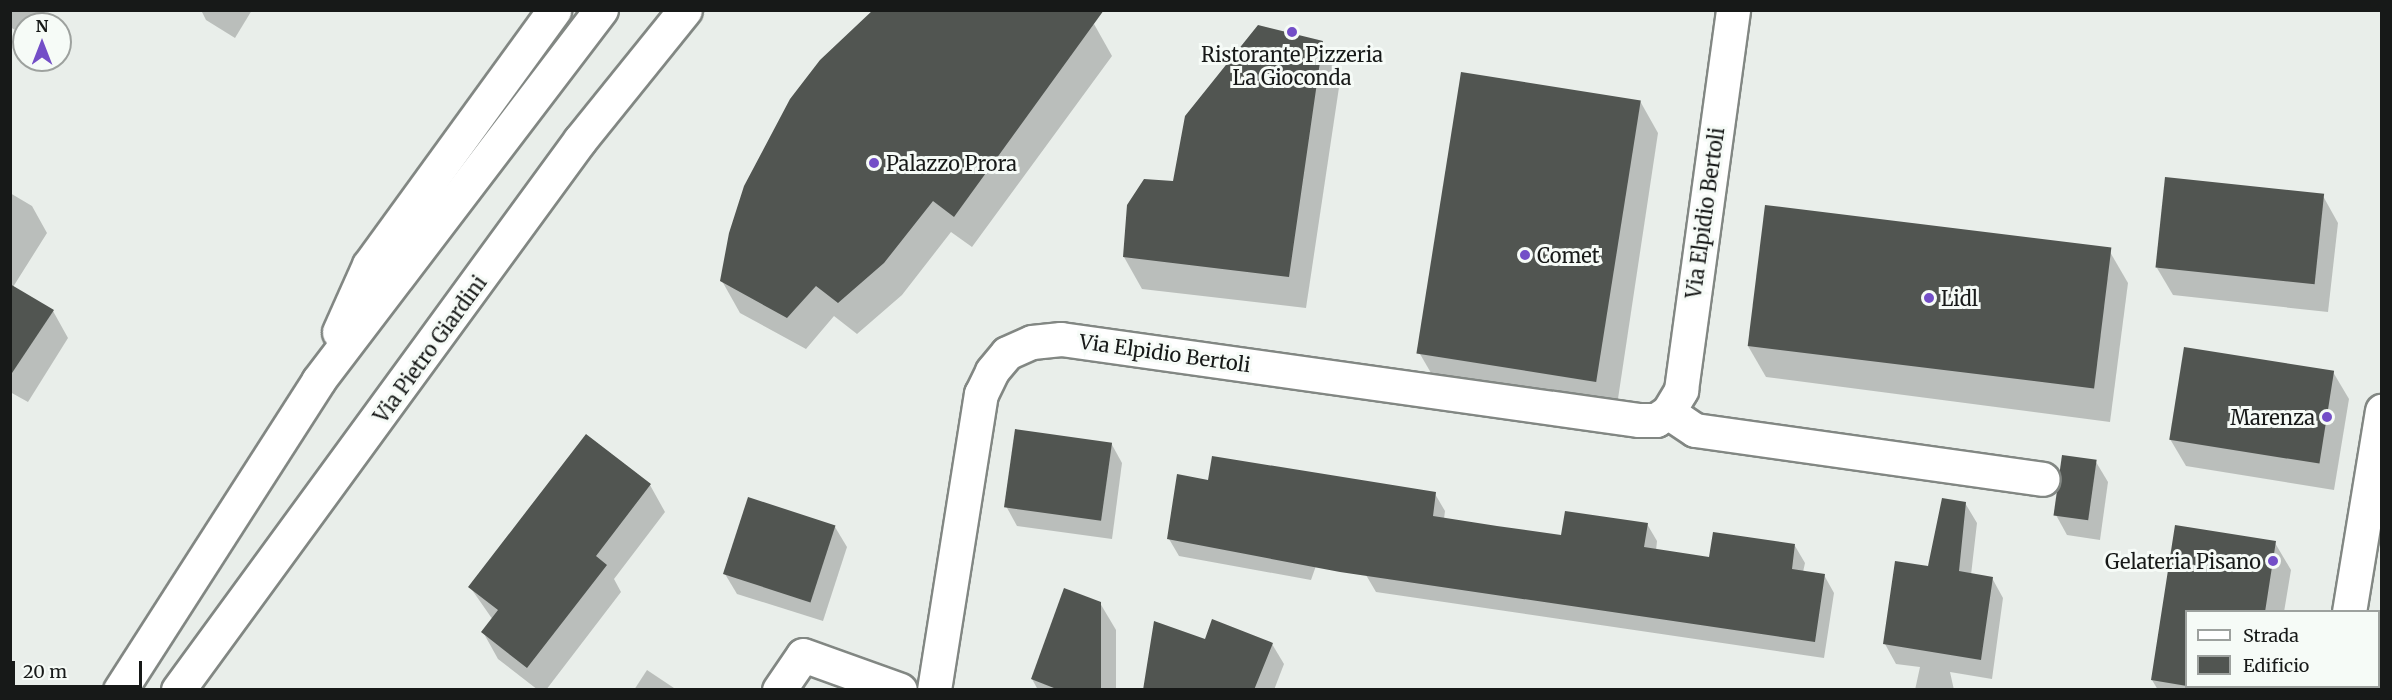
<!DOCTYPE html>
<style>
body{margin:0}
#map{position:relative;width:2392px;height:700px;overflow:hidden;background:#e9eeea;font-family:Merriweather,serif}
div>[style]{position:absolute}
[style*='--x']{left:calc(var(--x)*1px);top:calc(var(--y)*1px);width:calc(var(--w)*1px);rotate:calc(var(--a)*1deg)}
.shadow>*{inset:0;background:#0003}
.building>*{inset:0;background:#515551;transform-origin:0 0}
.roads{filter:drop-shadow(2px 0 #828783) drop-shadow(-2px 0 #828783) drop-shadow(0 2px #828783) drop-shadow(0 -2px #828783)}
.minor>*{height:33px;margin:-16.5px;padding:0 16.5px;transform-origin:16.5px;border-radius:16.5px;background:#fff}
.major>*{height:33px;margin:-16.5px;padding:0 16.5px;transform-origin:16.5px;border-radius:16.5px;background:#fff}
.dots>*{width:16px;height:16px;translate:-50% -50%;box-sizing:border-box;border:3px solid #f6fbf7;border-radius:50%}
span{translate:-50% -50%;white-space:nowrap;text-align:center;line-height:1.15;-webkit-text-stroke:6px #f6fbf7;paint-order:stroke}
.poi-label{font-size:20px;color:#171918}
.left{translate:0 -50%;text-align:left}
.right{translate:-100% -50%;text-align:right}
.street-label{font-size:20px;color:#171918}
.frame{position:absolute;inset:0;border:12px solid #171918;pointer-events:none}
.legend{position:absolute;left:2185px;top:610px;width:195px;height:78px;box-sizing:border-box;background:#f6fbf7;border:2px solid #9da19e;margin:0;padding:8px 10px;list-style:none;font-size:18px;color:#171918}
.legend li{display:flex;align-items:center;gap:12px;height:30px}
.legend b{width:30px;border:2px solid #9da19e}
.north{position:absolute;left:12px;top:12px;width:60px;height:60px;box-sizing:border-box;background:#f6fbf7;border:2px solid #9da19e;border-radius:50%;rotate:0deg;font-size:16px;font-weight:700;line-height:24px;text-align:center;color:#171918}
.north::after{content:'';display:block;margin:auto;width:21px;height:27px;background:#734ec7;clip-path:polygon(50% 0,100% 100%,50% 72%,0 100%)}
.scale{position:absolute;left:12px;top:661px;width:130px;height:27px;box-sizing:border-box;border:3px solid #171918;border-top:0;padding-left:8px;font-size:18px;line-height:21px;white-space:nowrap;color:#171918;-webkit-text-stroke:4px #f6fbf7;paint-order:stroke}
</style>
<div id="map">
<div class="shadow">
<div style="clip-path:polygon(10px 10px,46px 10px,38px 24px,24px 24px,24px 35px,10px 27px)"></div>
<div style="clip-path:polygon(201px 10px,252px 10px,235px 38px,206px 20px)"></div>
<div style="clip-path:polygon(1094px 24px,1112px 56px,972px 247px,951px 232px,902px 295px,857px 334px,834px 316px,806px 349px,740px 313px,722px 281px)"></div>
<div style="clip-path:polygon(1322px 43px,1341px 74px,1306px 308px,1142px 289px,1124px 257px,1174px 182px)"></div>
<div style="clip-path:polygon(1640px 101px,1658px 133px,1616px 412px,1438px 385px,1420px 354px)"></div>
<div style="clip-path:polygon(10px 193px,32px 206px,47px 233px,13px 287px,53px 311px,68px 338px,28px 402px,10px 392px)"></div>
<div style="clip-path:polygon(2323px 196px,2338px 223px,2328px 312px,2173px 295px,2157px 268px)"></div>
<div style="clip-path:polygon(2110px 252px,2128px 283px,2110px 422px,1766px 377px,1748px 346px)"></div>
<div style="clip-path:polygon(2333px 372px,2349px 399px,2334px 490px,2186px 466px,2170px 439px)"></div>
<div style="clip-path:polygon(1111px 443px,1122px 463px,1112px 539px,1017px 526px,1006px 506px)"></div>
<div style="clip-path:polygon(2096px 462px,2108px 482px,2100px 540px,2067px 535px,2056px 515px)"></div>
<div style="clip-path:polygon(1209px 482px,1435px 494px,1445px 511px,1444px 519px,1563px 537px,1647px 524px,1657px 541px,1656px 551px,1711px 559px,1795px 546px,1805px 563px,1803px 572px,1824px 575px,1834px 593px,1824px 658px,1376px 592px,1366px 575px,1324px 543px,1311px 580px,1179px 556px,1169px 539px)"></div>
<div style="clip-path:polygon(650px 485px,665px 512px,614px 579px,621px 592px,546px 690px,538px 690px,498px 659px,483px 632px,493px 620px,470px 587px)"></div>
<div style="clip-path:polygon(1965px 503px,1977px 523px,1971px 575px,1992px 578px,2003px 598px,1992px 679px,1950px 672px,1954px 690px,1915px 690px,1920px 667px,1896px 664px,1885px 644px)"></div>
<div style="clip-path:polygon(2177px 526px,2275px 543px,2291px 570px,2284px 612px,2186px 612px,2186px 686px,2272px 686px,2272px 690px,2158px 690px,2152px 680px)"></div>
<div style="clip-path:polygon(835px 527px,847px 547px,823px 621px,737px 594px,725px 574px)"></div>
<div style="clip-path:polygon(1100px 603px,1116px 630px,1116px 690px,1038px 690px,1032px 679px)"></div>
<div style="clip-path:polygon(1205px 640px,1272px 644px,1284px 664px,1274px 690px,1145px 690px)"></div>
<div style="clip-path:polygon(647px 670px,677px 690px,634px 690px)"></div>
</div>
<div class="building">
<div style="clip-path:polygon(873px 10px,1104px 10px,954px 217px,933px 201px,884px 263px,838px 303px,816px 286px,787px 318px,720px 281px,729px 233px,744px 186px,790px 99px,820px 60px)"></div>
<div style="clip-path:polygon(1258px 25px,1323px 41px,1289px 277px,1123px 257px,1127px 205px,1144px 179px,1173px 181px,1185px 116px)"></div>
<div style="left:1461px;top:72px;width:182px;height:285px;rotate:9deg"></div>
<div style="left:2165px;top:177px;width:160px;height:91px;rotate:6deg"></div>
<div style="left:1765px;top:205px;width:349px;height:142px;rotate:7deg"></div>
<div style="clip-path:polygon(10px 284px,54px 310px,10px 376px)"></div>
<div style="left:2184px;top:347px;width:152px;height:94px;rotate:9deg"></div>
<div style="left:1015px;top:429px;width:98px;height:79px;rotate:8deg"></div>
<div style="clip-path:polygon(586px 434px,651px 484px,596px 556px,607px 565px,527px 668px,481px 632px,498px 610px,468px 587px)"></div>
<div style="left:2062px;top:455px;width:35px;height:61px;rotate:8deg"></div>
<div style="clip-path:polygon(1212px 456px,1436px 492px,1433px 516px,1497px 526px,1561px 535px,1565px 511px,1648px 523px,1644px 547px,1709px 557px,1713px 532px,1795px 544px,1792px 569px,1825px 574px,1815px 642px,1340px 572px,1167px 539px,1177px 474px,1208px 480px)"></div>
<div style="left:748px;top:497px;width:92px;height:81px;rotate:18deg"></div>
<div style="clip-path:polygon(1942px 498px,1966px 502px,1959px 571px,1993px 577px,1981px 660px,1883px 644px,1895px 561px,1928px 566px)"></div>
<div style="clip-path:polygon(2175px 525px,2276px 541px,2265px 612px,2187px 612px,2187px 686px,2151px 680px)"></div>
<div style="clip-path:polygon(1064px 588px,1101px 602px,1101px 690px,1059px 690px,1031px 679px)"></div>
<div style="clip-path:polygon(1212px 619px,1273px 643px,1254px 690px,1143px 690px,1154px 621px,1205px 639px)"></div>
</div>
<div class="roads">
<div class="minor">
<div style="--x:1668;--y:412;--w:32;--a:34"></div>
<div style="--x:1695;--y:430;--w:351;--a:8"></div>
<div style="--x:2349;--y:612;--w:204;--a:-80.7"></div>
<div style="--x:779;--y:690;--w:42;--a:-55.6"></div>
<div style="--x:803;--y:655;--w:103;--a:19.8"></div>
<div style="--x:934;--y:690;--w:300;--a:-81"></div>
<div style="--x:981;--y:394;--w:25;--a:-64"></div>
<div style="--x:992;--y:371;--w:23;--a:-50"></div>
<div style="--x:1007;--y:353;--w:27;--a:-24"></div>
<div style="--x:1032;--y:342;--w:29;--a:-6"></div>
<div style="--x:1061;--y:339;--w:584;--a:7.98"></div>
<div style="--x:1639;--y:420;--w:17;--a:0"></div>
<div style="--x:1656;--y:420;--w:14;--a:-34"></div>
<div style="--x:1668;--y:412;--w:26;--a:-59"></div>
<div style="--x:1681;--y:390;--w:384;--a:-82.2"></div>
<div style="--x:2334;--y:690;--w:4;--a:-76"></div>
</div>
<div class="major">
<div style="--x:339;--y:332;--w:73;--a:-65.9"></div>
<div style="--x:369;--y:265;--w:315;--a:-54"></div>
<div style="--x:120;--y:690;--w:367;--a:-57.3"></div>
<div style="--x:318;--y:381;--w:467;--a:-52.7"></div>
<div style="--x:178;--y:690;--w:681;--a:-53.84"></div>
<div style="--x:580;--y:140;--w:167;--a:-51.1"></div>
</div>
</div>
<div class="dots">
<div style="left:1292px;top:32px;background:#734ec7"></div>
<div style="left:874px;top:163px;background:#734ec7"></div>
<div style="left:1525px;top:255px;background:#734ec7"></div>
<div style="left:1929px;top:298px;background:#734ec7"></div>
<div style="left:2327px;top:417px;background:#734ec7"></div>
<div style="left:2273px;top:561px;background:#734ec7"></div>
</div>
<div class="poi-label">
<span style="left:1292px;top:66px">Ristorante Pizzeria<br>La Gioconda</span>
<span class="left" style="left:886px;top:163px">Palazzo Prora</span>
<span class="left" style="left:1537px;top:255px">Comet</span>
<span class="left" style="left:1941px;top:298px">Lidl</span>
<span class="right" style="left:2315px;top:417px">Marenza</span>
<span class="right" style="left:2261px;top:561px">Gelateria Pisano</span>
</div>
<div class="street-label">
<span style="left:1705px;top:213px;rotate:-82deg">Via Elpidio Bertoli</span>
<span style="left:430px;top:349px;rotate:-54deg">Via Pietro Giardini</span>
<span style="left:1165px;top:353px;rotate:8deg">Via Elpidio Bertoli</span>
</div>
<div class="frame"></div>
<ul class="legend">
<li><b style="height:8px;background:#fff"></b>Strada</li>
<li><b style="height:16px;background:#515551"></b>Edificio</li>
</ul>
<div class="north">N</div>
<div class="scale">20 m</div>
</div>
